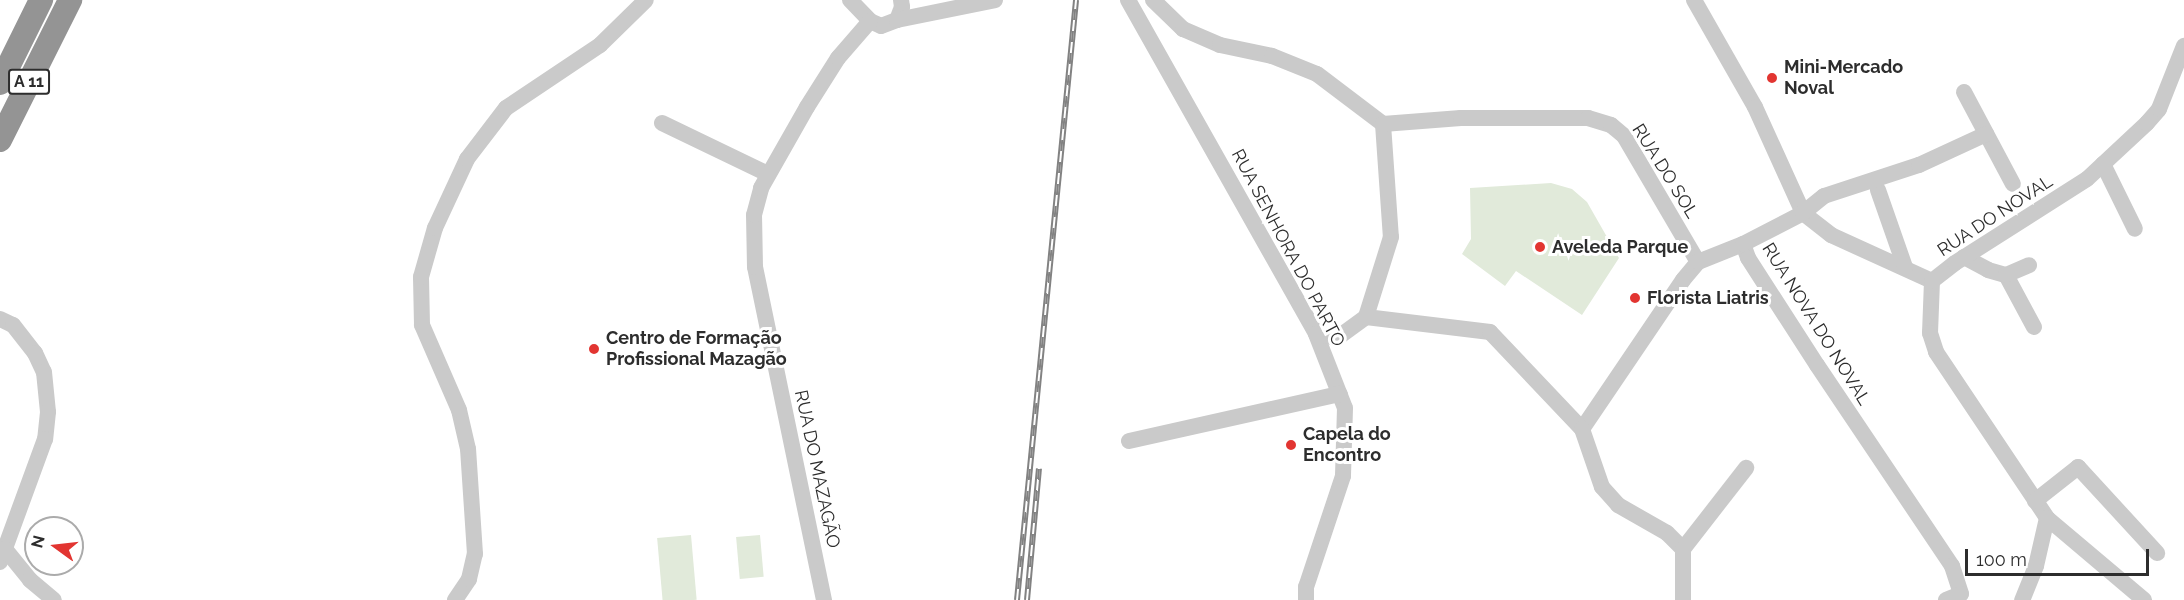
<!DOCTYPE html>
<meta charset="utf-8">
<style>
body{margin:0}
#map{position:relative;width:2184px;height:600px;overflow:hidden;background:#fff;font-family:Raleway,sans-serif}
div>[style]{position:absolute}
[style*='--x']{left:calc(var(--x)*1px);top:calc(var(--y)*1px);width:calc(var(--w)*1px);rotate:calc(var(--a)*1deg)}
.green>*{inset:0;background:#e1eada;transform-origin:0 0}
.minor>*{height:16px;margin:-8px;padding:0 8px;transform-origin:8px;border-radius:8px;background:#cacaca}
.highway>*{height:24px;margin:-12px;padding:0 12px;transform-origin:12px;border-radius:12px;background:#949494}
.rail>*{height:6px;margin-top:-3px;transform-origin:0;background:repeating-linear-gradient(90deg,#fff 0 11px,#828282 0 22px);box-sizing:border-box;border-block:2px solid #828282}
.dots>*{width:16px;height:16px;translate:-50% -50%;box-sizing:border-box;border:3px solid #fff;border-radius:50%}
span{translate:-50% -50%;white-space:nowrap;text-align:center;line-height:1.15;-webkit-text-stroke:6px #fff;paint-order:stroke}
.shield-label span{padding:2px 4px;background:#fff;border:2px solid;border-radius:4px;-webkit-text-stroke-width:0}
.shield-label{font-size:16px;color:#2d2d2d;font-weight:700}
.poi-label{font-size:18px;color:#2d2d2d;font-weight:700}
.left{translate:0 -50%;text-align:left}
.street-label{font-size:18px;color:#2d2d2d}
.north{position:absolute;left:24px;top:516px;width:60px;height:60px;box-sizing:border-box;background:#fff;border:2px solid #ababab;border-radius:50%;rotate:285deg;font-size:16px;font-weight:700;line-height:24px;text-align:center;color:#2d2d2d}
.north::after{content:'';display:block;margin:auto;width:21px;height:27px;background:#e23531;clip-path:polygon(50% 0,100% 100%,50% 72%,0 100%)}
.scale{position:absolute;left:1965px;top:549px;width:184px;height:27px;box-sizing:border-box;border:3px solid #2d2d2d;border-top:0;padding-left:8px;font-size:18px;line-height:21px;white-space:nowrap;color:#2d2d2d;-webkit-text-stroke:4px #fff;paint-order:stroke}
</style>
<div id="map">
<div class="green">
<div style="clip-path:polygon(1551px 183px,1572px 189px,1587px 202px,1619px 258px,1582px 315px,1516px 271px,1505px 286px,1462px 254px,1471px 239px,1470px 188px)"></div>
<div style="left:691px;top:535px;width:65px;height:34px;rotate:85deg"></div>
<div style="left:760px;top:535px;width:42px;height:24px;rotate:85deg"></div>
</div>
<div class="minor">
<div style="--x:850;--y:0;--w:29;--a:46"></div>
<div style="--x:870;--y:21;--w:12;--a:24"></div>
<div style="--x:881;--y:26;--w:17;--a:-21"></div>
<div style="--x:897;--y:20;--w:14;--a:-69"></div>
<div style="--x:902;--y:7;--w:7;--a:-98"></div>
<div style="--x:1128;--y:0;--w:383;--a:60.6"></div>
<div style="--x:1316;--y:334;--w:79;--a:68.6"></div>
<div style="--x:1345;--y:408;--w:68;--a:91.7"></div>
<div style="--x:1343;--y:476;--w:117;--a:108.4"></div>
<div style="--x:1306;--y:587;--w:13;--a:90"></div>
<div style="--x:1153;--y:0;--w:42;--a:44"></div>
<div style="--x:1183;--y:29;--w:40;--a:23.4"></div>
<div style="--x:1220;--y:45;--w:53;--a:11.9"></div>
<div style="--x:1272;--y:56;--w:48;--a:21.8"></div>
<div style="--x:1317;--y:74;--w:83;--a:37.1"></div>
<div style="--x:1383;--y:124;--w:113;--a:86"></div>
<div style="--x:1391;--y:237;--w:84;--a:107.4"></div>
<div style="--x:1366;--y:317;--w:36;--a:144"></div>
<div style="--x:1337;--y:338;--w:21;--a:-169"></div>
<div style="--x:1694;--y:0;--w:123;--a:60.3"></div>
<div style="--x:1755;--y:107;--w:116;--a:65.6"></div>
<div style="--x:1803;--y:213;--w:36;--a:38"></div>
<div style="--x:1831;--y:235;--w:111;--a:24.5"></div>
<div style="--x:897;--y:20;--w:100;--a:-11.5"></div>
<div style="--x:1964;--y:92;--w:104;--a:62"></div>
<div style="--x:662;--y:123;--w:118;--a:25.7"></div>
<div style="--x:1383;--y:124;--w:78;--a:-4.4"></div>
<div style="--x:1461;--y:118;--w:127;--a:0"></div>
<div style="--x:1588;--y:118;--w:24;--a:17"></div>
<div style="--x:1611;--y:125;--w:17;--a:40"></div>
<div style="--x:1624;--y:136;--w:146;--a:59.6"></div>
<div style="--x:1698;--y:262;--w:23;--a:130"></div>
<div style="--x:1683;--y:280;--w:180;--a:124.1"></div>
<div style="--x:2103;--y:164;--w:72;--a:63.8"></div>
<div style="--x:1878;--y:190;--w:82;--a:70.7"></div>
<div style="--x:1743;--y:244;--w:15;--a:70"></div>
<div style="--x:1748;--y:258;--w:127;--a:57.2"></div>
<div style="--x:1817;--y:365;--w:242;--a:56.1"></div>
<div style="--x:1952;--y:566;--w:29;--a:72"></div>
<div style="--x:1964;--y:257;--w:27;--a:28"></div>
<div style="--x:1988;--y:270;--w:19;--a:16"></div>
<div style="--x:2006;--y:275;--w:59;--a:61.7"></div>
<div style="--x:1698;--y:262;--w:48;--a:-21.8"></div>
<div style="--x:1743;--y:244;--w:68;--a:-27.3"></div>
<div style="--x:1803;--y:213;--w:27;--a:-39"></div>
<div style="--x:1824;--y:196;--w:100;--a:-18.1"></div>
<div style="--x:1919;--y:165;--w:74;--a:-24.8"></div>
<div style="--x:2006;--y:275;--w:25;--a:-23"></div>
<div style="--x:1932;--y:281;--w:52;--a:92.2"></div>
<div style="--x:1930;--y:333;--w:20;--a:72"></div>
<div style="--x:1936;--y:352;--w:200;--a:56.2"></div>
<div style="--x:2047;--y:518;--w:49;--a:102.9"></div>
<div style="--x:2036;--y:566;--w:37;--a:112"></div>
<div style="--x:1932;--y:281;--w:29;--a:-38"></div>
<div style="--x:1955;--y:263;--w:156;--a:-32.5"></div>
<div style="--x:2087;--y:179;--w:82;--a:-43"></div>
<div style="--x:2147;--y:123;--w:18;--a:-49"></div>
<div style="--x:2159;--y:109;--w:68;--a:-68.4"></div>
<div style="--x:1366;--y:317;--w:125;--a:6.9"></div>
<div style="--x:1490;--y:332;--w:134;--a:46.5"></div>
<div style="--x:1582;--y:429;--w:61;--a:71"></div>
<div style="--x:1602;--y:487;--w:24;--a:48"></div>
<div style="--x:1618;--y:505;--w:56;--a:29.7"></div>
<div style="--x:1667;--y:533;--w:23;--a:45"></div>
<div style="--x:1683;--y:549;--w:51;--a:90"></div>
<div style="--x:0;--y:319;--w:14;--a:25"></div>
<div style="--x:13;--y:325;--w:36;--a:52"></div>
<div style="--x:35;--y:353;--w:21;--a:65"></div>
<div style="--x:44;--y:372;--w:40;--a:84.3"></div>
<div style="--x:48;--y:412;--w:27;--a:96"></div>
<div style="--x:45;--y:439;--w:131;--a:110.1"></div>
<div style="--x:1129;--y:441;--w:216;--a:-12.6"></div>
<div style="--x:2035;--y:501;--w:55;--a:-38.3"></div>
<div style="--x:2078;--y:467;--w:117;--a:47.4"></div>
<div style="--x:2047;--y:518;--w:127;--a:40.2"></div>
<div style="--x:5;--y:549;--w:40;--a:51"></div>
<div style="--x:30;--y:580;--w:31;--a:40"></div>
<div style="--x:1683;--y:549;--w:103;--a:-52.1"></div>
<div style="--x:455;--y:600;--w:25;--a:-56"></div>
<div style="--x:469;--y:579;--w:26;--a:-77"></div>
<div style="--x:475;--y:554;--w:105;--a:-93.8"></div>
<div style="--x:468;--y:449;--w:40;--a:-103"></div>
<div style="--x:459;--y:410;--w:93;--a:-113.5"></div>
<div style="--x:422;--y:325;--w:48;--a:-91.2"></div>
<div style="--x:421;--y:277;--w:51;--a:-74.1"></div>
<div style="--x:435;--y:228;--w:76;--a:-65.1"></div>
<div style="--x:467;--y:159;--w:64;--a:-52.6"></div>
<div style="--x:506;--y:108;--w:113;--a:-33.8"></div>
<div style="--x:600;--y:45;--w:64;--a:-44.4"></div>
<div style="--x:824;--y:600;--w:340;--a:-101.7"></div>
<div style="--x:755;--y:267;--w:52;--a:-91.1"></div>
<div style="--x:754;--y:215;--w:28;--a:-75"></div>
<div style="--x:761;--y:188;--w:93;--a:-60.4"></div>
<div style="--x:807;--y:107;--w:58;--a:-57.7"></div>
<div style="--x:838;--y:58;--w:49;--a:-49.1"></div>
<div style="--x:1946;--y:600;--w:16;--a:-22"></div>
</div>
<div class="highway">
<div style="--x:0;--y:83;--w:93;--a:-63.7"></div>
<div style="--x:0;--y:140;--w:157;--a:-63.4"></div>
</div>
<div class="rail">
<div style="--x:1017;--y:600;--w:603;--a:-84.38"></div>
<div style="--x:1027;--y:600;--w:132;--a:-84.8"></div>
</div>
<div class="dots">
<div style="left:1772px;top:78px;background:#e23531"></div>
<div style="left:1540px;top:247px;background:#e23531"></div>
<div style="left:1635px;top:298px;background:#e23531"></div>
<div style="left:594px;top:349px;background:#e23531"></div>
<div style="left:1291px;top:445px;background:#e23531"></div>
</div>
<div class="shield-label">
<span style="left:29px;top:82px">A 11</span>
</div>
<div class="poi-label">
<span class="left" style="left:1784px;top:78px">Mini-Mercado<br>Noval</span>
<span class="left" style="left:1552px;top:247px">Aveleda Parque</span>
<span class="left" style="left:1647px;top:298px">Florista Liatris</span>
<span class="left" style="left:606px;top:349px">Centro de Formação<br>Profissional Mazagão</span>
<span class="left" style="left:1303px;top:445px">Capela do<br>Encontro</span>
</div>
<div class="street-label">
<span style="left:1665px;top:171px;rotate:58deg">RUA DO SOL</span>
<span style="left:1995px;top:216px;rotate:-33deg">RUA DO NOVAL</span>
<span style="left:1288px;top:248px;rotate:62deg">RUA SENHORA DO PARTO</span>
<span style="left:1816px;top:324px;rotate:58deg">RUA NOVA DO NOVAL</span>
<span style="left:817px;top:469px;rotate:78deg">RUA DO MAZAGÃO</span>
</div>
<div class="north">N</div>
<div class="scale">100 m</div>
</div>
